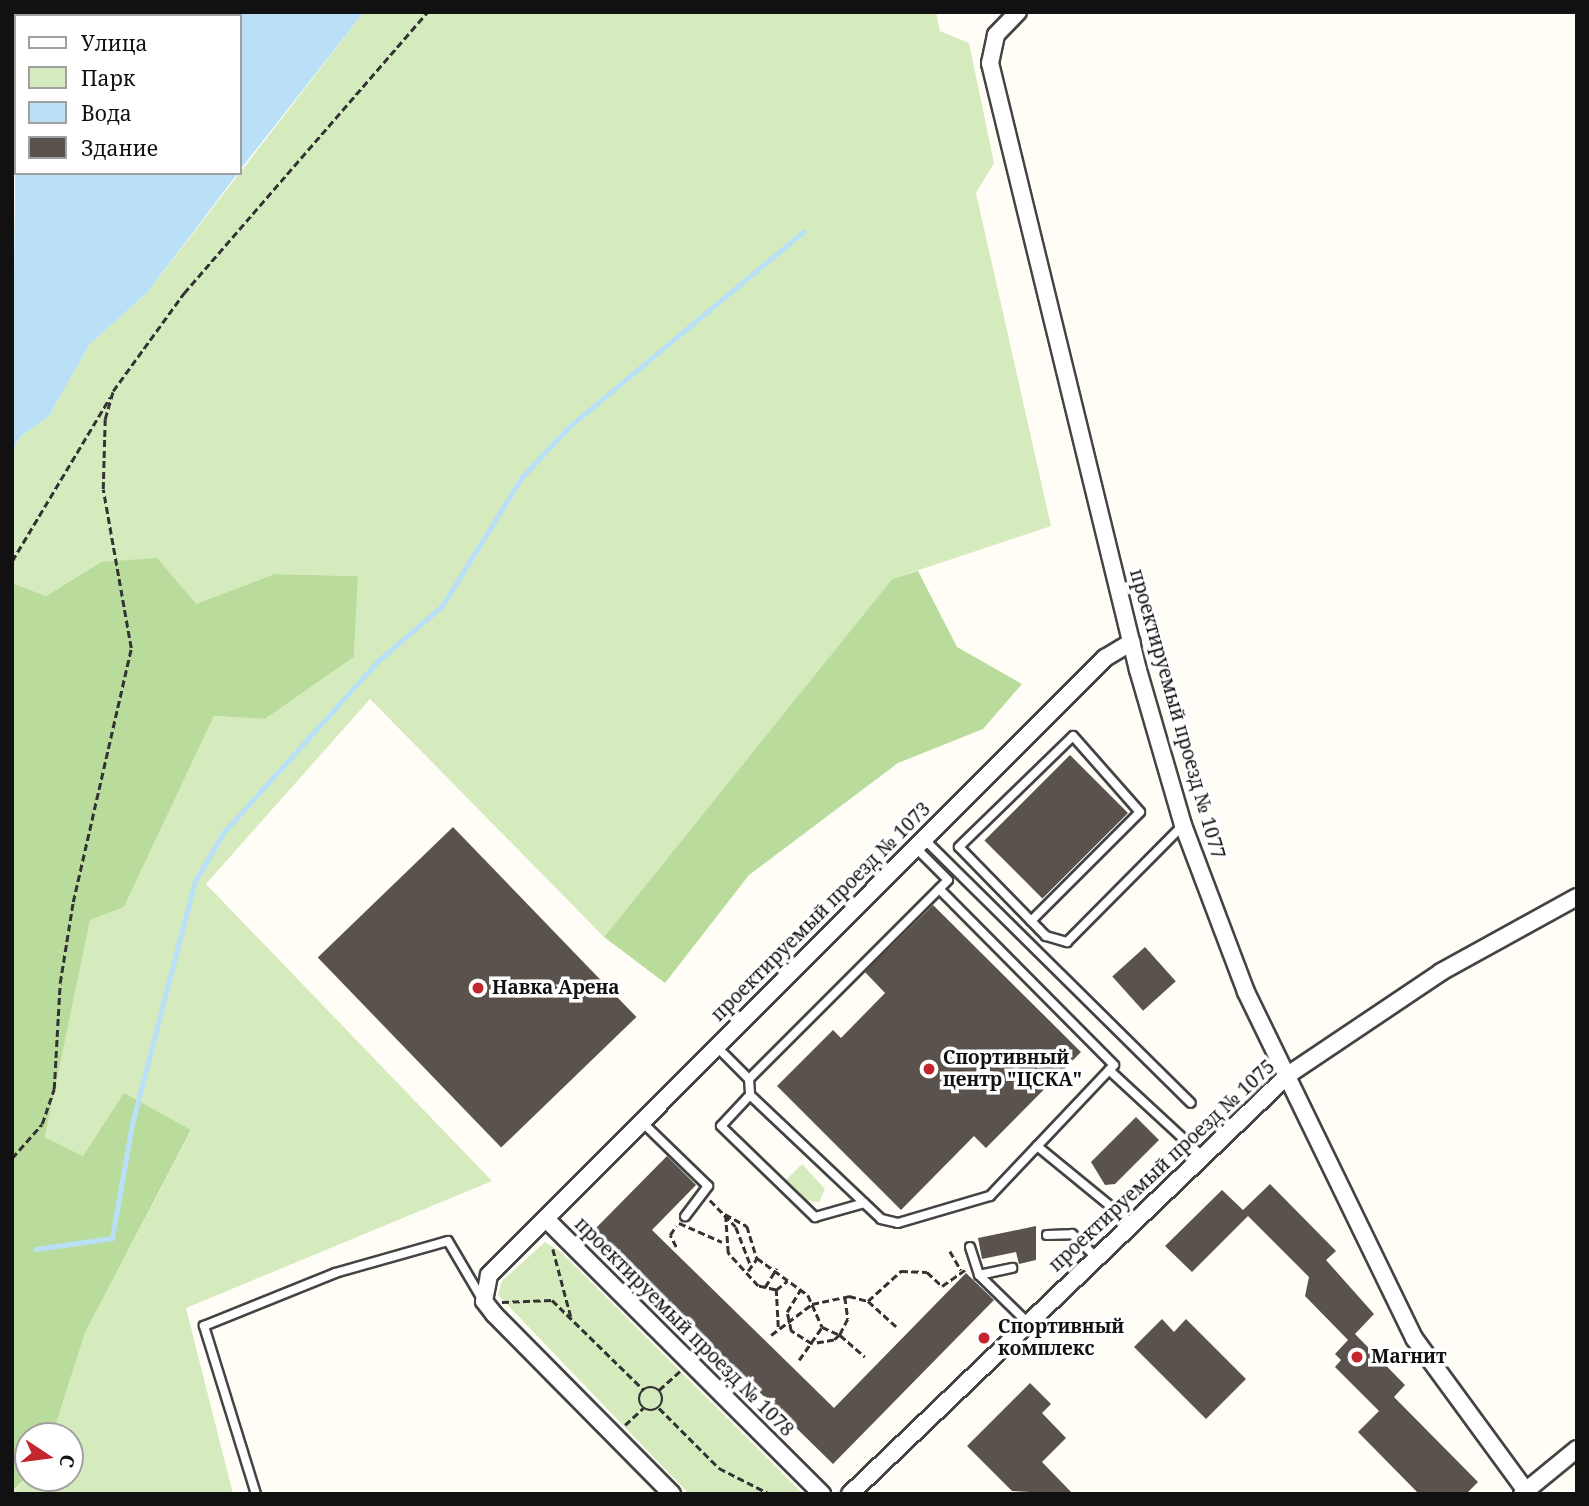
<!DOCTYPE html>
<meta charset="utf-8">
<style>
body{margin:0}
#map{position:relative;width:1589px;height:1506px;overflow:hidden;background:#fffdf5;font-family:"Noto Serif",serif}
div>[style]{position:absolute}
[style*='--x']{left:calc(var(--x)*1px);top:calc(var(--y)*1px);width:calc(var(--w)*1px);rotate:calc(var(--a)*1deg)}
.green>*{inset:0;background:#d5ebbd}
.forest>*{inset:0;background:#b9dc9c}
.water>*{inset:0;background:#b9e0f7}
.stream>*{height:4.5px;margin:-2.25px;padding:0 2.25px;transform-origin:2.25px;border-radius:2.25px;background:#b9e0f7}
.building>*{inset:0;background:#5a524d;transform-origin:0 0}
.path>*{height:2.5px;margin-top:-1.25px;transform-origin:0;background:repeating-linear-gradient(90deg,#333 0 7px,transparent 0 10.5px)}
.path>.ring{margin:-1.25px;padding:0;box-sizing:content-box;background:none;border:2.5px solid #333;border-radius:50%}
.roads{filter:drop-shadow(2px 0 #444) drop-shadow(-2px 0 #444) drop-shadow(0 2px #444) drop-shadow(0 -2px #444)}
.service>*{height:8px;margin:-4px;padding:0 4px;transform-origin:4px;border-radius:4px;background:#fff}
.pedestrian>*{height:12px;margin:-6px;padding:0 6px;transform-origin:6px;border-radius:6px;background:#fff}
.minor>*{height:16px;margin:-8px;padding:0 8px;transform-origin:8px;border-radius:8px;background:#fff}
.dots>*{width:19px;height:19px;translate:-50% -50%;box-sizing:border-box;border:4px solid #fff;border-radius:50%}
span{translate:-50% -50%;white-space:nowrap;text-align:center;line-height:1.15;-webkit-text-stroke:7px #fff;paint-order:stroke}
.street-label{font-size:19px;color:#111}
.poi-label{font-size:19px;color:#111;font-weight:700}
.left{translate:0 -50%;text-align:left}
.frame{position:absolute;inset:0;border:14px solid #111;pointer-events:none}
.legend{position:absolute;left:14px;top:14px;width:228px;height:161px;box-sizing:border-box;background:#fff;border:2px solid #a0a0a0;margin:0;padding:9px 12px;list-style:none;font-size:21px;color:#111}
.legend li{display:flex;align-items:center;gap:14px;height:35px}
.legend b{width:35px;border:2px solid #a0a0a0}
.north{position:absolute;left:14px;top:1422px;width:70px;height:70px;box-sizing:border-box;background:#fff;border:2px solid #a0a0a0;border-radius:50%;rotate:103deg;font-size:19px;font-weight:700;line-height:28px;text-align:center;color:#111}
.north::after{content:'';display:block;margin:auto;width:24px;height:32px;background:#c4262e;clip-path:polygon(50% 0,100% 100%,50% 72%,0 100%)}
</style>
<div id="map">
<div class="green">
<div style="clip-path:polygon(364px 12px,936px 12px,940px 31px,969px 43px,994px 163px,976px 193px,1051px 526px,892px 579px,604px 937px,370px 699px,206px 884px,492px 1181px,186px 1308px,233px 1494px,12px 1494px,28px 1476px,70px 1478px,70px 1436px,52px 1436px,85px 1333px,191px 1131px,83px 1156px,45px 1137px,90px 919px,124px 907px,214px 716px,265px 719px,354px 657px,358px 576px,274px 574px,196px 604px,101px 562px,46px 596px,12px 583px,12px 452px,20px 437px,49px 416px,90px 344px,147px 293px)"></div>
<div style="clip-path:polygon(802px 1164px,825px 1189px,819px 1202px,805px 1200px,786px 1180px)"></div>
<div style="clip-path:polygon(545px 1242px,561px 1252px,803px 1494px,689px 1494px,498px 1295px,502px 1281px)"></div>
</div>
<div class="forest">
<div style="clip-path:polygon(157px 558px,196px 604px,274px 574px,358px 576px,354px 657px,265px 719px,214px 716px,124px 907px,90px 920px,45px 1137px,83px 1156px,124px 1093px,191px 1130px,85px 1333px,52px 1436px,28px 1436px,28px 1476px,12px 1492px,12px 583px,46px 596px,101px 562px)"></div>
<div style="clip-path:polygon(918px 571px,957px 647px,1022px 684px,983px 729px,898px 763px,749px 875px,665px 983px,604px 937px,892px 579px)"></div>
</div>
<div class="water">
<div style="clip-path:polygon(90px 12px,364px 12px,240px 170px,240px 16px)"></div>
<div style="clip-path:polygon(16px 100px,16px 173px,238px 173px,147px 293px,90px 344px,49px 416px,20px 437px,12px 452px)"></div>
</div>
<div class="stream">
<div style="--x:36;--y:1249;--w:77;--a:-8.2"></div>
<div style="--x:112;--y:1238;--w:116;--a:-80"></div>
<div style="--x:132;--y:1124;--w:251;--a:-75.5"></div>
<div style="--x:195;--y:881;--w:57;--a:-59.4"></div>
<div style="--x:224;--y:832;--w:230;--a:-48"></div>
<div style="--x:378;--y:661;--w:84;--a:-40.7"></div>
<div style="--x:442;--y:606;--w:152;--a:-58.2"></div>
<div style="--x:522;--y:477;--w:69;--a:-46.8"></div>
<div style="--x:569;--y:427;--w:305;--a:-39.8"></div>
</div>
<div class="building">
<div style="left:1070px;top:755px;width:82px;height:121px;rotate:45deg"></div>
<div style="left:453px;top:827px;width:264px;height:188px;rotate:46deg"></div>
<div style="clip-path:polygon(933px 905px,1081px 1052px,986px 1148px,974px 1136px,901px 1210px,777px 1086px,833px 1030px,841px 1038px,885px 993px,865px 972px)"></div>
<div style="left:1145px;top:947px;width:46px;height:44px;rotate:48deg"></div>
<div style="clip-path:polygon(1136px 1117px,1159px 1140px,1115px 1184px,1105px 1185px,1091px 1162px)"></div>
<div style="clip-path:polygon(667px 1156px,696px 1185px,652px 1230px,834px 1408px,966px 1273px,994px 1300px,833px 1464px,594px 1230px)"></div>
<div style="clip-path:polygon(1270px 1184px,1336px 1251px,1326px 1260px,1374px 1314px,1355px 1334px,1405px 1385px,1394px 1397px,1478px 1482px,1466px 1494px,1419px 1494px,1358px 1432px,1379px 1411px,1335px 1367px,1341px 1360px,1335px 1354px,1348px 1340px,1305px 1296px,1309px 1277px,1248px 1216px,1192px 1272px,1165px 1246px,1222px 1190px,1243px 1210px)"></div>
<div style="clip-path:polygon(1036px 1226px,1036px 1260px,1019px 1264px,1016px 1252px,982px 1259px,978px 1238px)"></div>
<div style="clip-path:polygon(1162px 1319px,1174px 1332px,1186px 1319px,1246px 1379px,1206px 1419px,1134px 1347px)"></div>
<div style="clip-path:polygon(1030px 1383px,1051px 1404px,1042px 1413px,1066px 1438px,1042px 1462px,1073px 1494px,1012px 1491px,967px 1446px)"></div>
</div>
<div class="path">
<div style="--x:27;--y:16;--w:4;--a:-76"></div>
<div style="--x:12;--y:49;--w:6;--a:-45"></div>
<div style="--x:12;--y:561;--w:191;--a:-59.1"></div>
<div style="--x:12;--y:1158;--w:45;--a:-48.6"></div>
<div style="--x:42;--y:1124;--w:37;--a:-71"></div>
<div style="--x:54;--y:1089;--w:106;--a:-86.8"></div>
<div style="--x:60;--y:983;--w:82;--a:-80.9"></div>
<div style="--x:73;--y:902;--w:261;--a:-77.1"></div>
<div style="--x:131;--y:648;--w:161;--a:-100"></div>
<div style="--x:103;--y:489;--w:70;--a:-88.4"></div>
<div style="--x:105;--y:419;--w:29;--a:-74"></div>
<div style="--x:113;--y:391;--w:121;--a:-54.1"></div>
<div style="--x:184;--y:293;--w:371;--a:-49.1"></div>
<div style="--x:710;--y:1200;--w:37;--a:46"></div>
<div style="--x:736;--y:1227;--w:39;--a:69"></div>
<div style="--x:679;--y:1223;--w:47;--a:23.8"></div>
<div style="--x:676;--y:1247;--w:13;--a:-117"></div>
<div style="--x:670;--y:1235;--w:11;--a:-56"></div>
<div style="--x:553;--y:1249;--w:70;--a:75.2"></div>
<div style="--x:950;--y:1251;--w:22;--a:60"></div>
<div style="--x:748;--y:1271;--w:16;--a:-55"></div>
<div style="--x:765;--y:1287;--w:22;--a:-58"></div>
<div style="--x:776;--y:1290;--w:14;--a:-39"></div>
<div style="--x:845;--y:1297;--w:22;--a:82"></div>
<div style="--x:848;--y:1319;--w:18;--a:117"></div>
<div style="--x:840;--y:1335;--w:33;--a:41"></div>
<div style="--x:868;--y:1301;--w:38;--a:42"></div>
<div style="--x:502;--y:1302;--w:50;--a:-2.3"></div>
<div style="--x:552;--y:1300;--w:129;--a:44.4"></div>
<div style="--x:778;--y:1327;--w:37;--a:-93"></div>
<div style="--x:776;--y:1290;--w:18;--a:-167"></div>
<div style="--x:758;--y:1286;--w:45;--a:-132.3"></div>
<div style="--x:728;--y:1253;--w:39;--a:-94"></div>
<div style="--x:725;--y:1214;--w:25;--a:29"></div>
<div style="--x:747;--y:1226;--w:34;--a:73"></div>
<div style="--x:757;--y:1258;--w:63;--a:36"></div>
<div style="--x:808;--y:1295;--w:35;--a:66"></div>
<div style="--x:822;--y:1327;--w:20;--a:24"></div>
<div style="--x:840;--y:1335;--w:8;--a:140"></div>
<div style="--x:834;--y:1340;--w:22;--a:170"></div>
<div style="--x:812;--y:1344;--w:25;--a:-148"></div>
<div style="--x:791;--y:1331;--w:19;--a:-102"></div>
<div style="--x:787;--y:1312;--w:26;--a:-59"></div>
<div style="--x:771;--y:1335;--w:51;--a:-37.1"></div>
<div style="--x:812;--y:1304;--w:38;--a:-12"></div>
<div style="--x:849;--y:1296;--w:20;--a:15"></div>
<div style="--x:868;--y:1301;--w:45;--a:-42.3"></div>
<div style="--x:901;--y:1271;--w:26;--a:2"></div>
<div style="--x:927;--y:1272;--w:21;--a:43"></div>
<div style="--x:942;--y:1286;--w:28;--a:-35"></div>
<div style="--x:799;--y:1360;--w:40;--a:-55.1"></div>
<div class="ring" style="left:639px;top:1387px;width:21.5px;height:21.5px"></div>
<div style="--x:659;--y:1390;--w:28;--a:-42"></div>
<div style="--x:659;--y:1408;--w:85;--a:45"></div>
<div style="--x:719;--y:1468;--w:57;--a:27"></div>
<div style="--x:625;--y:1425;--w:25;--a:-43"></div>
</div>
<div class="roads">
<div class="service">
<div style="--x:924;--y:839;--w:375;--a:44.7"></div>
<div style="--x:1031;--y:921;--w:154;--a:-45"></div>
<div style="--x:1140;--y:812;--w:101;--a:-131.4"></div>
<div style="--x:1073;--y:736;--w:159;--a:135.8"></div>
<div style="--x:959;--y:847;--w:115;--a:45.7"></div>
<div style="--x:1039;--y:929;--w:10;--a:45"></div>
<div style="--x:1046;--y:936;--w:22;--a:16"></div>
<div style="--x:1067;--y:942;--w:165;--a:-45.2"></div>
<div style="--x:717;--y:1047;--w:45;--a:45"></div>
<div style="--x:749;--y:1079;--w:281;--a:-45"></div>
<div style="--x:948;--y:880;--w:45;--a:-135"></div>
<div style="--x:1109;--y:1070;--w:124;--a:42.7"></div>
<div style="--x:749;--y:1079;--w:16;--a:86"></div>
<div style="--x:750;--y:1095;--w:180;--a:43.4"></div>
<div style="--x:881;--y:1219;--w:17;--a:13"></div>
<div style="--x:898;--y:1223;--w:96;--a:-16.4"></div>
<div style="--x:990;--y:1196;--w:180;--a:-46.6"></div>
<div style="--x:1114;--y:1065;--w:248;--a:-134.8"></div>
<div style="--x:750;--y:1095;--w:42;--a:133.1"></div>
<div style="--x:721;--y:1126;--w:131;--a:44.1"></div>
<div style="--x:815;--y:1217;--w:51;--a:-15.9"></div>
<div style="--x:642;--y:1122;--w:92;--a:44.1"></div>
<div style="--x:708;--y:1186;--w:38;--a:127"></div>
<div style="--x:1037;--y:1146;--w:120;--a:39.3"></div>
<div style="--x:1047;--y:1235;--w:25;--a:-2"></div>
<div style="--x:1072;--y:1234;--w:32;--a:44"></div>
<div style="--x:970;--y:1247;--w:29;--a:72"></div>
<div style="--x:979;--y:1275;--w:67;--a:44.4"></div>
<div style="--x:979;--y:1275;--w:34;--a:-12"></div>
<div style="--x:256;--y:1494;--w:176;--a:-107.2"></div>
<div style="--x:204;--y:1326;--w:141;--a:-22"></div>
<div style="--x:335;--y:1273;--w:117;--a:-15.8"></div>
<div style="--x:448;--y:1241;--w:67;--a:59.6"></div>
</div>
<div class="pedestrian">
<div style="--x:72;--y:16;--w:5;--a:-53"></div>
<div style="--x:12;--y:85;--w:6;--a:-45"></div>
</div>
<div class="minor">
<div style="--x:1018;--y:12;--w:32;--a:134"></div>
<div style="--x:996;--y:35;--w:29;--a:102"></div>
<div style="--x:990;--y:63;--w:625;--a:76.3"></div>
<div style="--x:1138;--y:670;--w:161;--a:73.8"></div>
<div style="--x:1183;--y:825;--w:178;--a:69.3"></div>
<div style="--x:1246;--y:992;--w:385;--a:64.1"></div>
<div style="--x:1414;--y:1338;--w:193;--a:53.8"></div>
<div style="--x:546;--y:1219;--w:390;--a:44.9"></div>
<div style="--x:672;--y:1494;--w:253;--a:-134.7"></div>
<div style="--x:494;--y:1314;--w:16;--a:-128"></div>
<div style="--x:484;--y:1301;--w:26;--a:-79"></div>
<div style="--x:489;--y:1275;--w:872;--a:-45.05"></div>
<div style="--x:1105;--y:658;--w:31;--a:-31"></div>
<div style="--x:850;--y:1494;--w:606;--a:-43.73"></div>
<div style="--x:1288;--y:1075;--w:184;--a:-33.9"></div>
<div style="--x:1441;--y:972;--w:155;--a:-28.9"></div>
<div style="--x:1522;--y:1494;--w:71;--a:-39.3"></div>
</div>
</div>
<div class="dots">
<div style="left:478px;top:988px;background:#c4262e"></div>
<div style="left:929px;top:1069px;background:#c4262e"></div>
<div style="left:984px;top:1338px;background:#c4262e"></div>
<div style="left:1357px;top:1357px;background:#c4262e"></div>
</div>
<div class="street-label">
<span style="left:1177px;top:714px;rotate:74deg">проектируемый проезд № 1077</span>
<span style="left:821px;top:912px;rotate:-45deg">проектируемый проезд № 1073</span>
<span style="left:1162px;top:1166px;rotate:-43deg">проектируемый проезд № 1075</span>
<span style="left:684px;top:1327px;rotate:45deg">проектируемый проезд № 1078</span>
</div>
<div class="poi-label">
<span class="left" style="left:492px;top:988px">Навка Арена</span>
<span class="left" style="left:943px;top:1069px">Спортивный<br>центр "ЦСКА"</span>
<span class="left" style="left:998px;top:1338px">Спортивный<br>комплекс</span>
<span class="left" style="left:1371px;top:1357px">Магнит</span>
</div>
<div class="frame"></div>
<ul class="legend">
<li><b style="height:9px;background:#fff"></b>Улица</li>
<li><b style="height:19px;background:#d5ebbd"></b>Парк</li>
<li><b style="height:19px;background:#b9e0f7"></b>Вода</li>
<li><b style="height:19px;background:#5a524d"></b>Здание</li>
</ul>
<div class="north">С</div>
</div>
